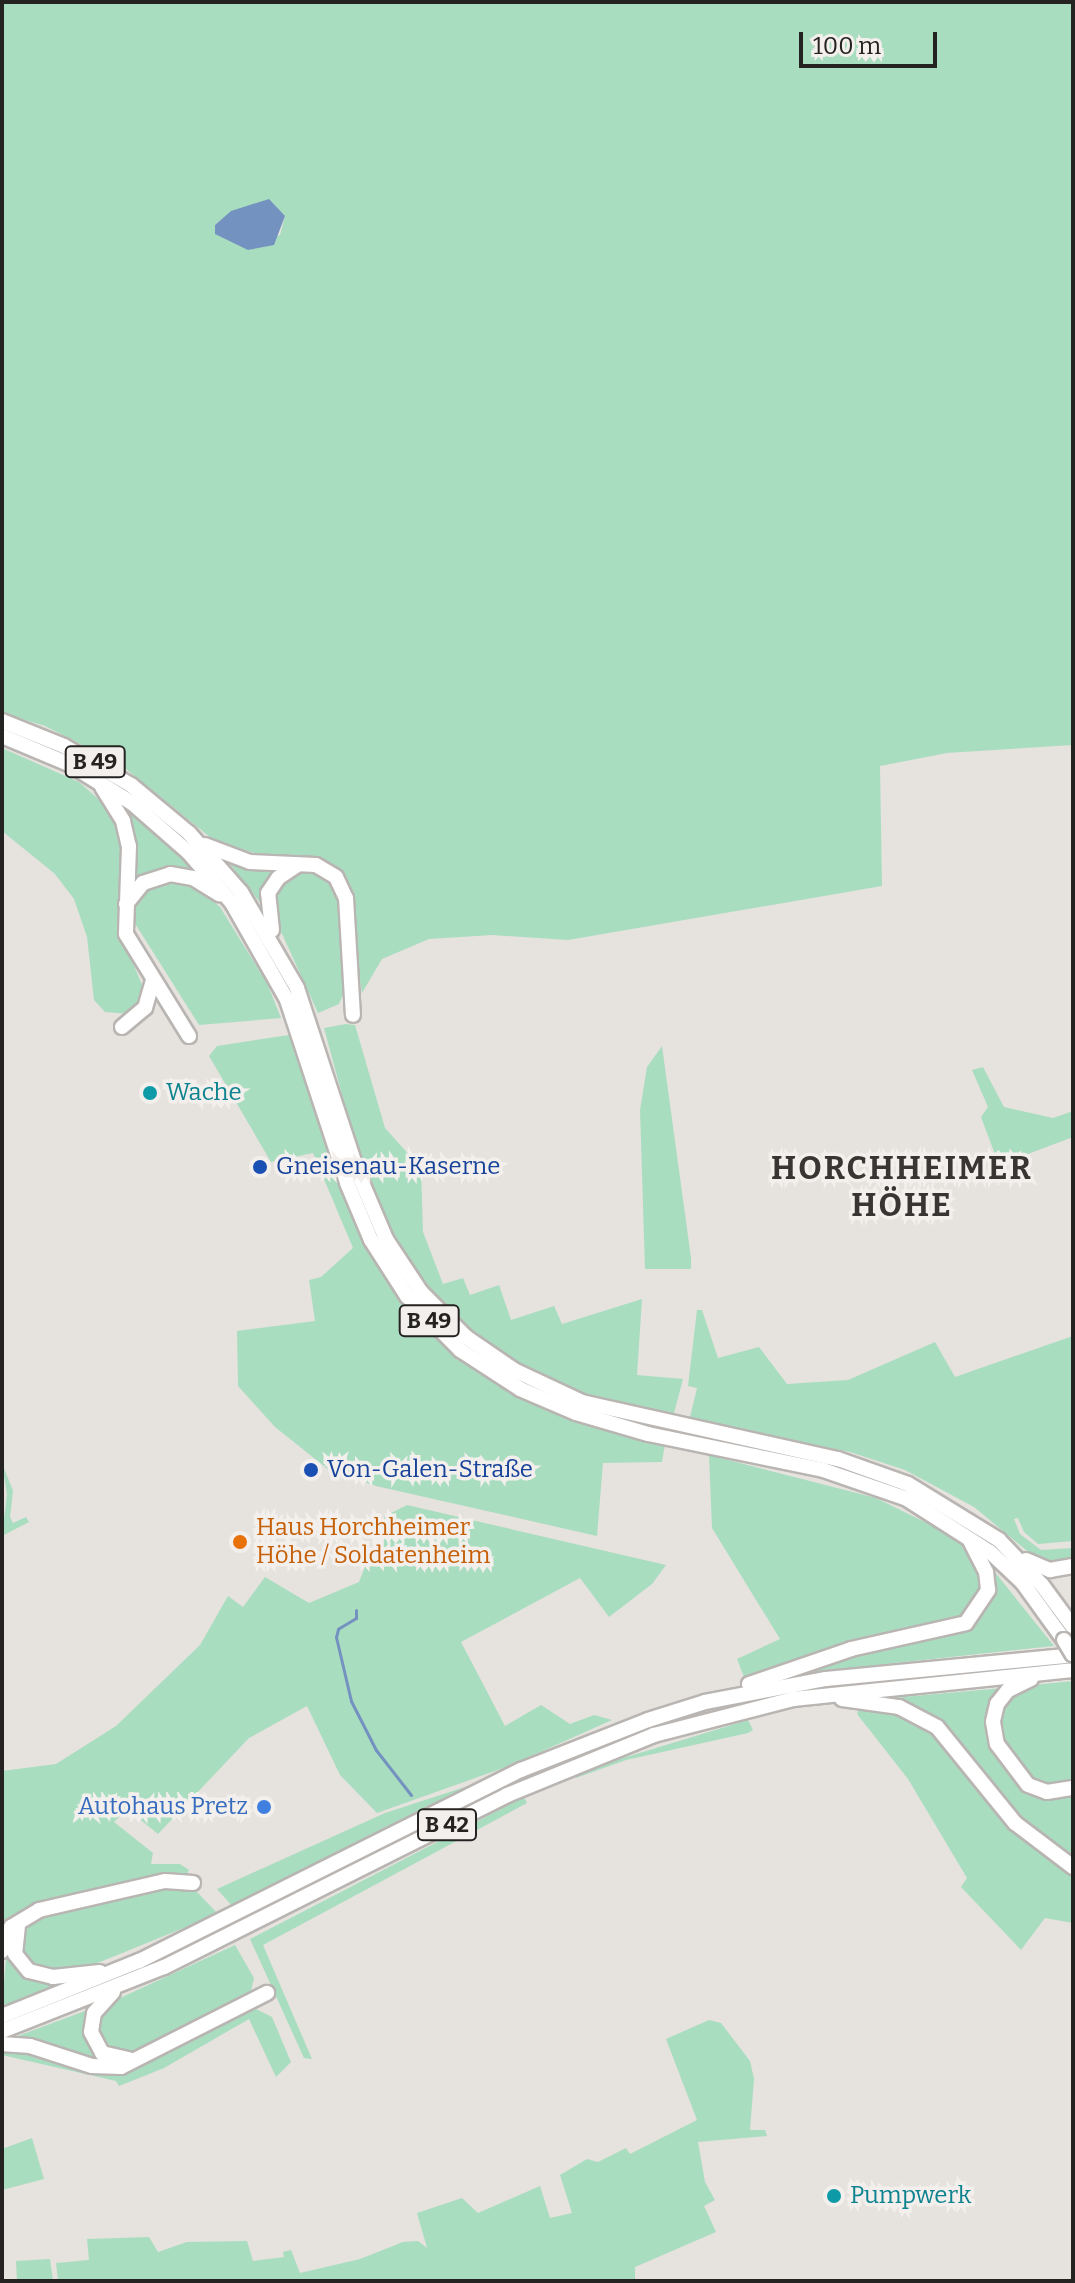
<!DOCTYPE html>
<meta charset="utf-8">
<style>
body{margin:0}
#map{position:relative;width:1075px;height:2283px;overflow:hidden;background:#e6e2de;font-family:Bitter,serif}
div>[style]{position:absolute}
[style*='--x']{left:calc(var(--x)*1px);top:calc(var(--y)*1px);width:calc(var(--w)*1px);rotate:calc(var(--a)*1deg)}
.green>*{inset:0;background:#a9ddc0}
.water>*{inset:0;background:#7492c0}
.stream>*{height:3px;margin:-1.5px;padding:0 1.5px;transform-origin:1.5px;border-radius:1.5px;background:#7492c0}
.roads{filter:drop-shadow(2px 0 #b9b5b2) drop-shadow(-2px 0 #b9b5b2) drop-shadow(0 2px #b9b5b2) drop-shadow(0 -2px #b9b5b2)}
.highway>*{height:14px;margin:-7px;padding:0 7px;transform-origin:7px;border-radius:7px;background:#fff}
.bridges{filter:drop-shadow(2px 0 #b9b5b2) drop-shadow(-2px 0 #b9b5b2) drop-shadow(0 2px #b9b5b2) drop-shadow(0 -2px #b9b5b2)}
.highway-bridge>*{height:14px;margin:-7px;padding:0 7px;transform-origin:7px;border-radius:7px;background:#fff}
.dots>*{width:22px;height:22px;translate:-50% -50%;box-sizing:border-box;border:4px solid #f3efec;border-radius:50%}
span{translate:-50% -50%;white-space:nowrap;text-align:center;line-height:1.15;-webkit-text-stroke:7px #f3efec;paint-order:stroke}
.shield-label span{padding:2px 6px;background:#f3efec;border:2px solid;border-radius:6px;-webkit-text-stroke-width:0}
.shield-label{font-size:22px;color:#242321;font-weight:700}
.culture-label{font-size:24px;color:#0d838f}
.left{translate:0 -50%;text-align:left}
.transit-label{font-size:24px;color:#164399}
.food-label{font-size:24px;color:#c56008}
.shop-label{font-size:24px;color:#366cbe}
.right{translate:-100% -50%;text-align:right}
.district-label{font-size:32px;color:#383532;font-weight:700;letter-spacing:2px}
.frame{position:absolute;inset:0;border:4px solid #242321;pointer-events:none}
.scale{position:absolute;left:799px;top:32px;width:138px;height:36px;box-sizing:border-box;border:4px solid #242321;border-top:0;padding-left:10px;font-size:24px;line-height:28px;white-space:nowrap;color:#242321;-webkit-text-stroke:6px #f3efec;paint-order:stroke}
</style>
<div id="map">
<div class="green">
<div style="clip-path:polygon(evenodd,2px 2px,1073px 2px,1073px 745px,947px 753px,880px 766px,882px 886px,568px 940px,492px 935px,429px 939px,382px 959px,362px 993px,343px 878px,216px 842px,121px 765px,45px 726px,2px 713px,2px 2px,285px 216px,280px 235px,249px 250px,215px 225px,223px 218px,285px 216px)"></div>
<div style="clip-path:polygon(2px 748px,79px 782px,113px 812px,124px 839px,118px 927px,145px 992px,130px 1014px,105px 1012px,94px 1000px,87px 937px,74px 899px,55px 874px,2px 831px)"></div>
<div style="clip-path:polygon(128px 808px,195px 867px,132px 888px,124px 813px)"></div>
<div style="clip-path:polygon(227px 860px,275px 872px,263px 905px,262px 905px)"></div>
<div style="clip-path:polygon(295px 871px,316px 871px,332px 881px,340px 898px,344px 992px,339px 1004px,318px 1013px,273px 914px,275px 889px)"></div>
<div style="clip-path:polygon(161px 880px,195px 884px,220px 907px,267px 983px,281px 1018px,199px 1025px,134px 922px,137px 900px)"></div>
<div style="clip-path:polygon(346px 1024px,355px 1025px,385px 1128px,421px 1168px,423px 1232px,443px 1284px,463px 1278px,470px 1295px,499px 1285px,511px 1320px,554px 1306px,562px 1324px,642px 1299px,637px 1375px,683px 1379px,673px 1417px,598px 1400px,538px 1378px,472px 1334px,414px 1274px,388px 1232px,360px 1161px,324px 1028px)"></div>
<div style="clip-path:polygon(289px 1035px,362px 1241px,407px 1306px,459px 1357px,521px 1398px,579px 1421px,665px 1444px,662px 1462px,603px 1463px,597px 1536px,376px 1486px,329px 1470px,275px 1427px,238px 1386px,237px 1331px,315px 1321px,309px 1280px,321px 1277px,353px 1248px,313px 1153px,271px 1162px,209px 1056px,217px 1046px)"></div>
<div style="clip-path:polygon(662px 1046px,691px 1258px,691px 1269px,645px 1269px,640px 1110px,647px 1067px)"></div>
<div style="clip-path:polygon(983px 1067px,1004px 1107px,1053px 1118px,1073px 1111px,1073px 1137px,999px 1165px,981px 1117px,988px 1107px,972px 1070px)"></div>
<div style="clip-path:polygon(697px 1310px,702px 1310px,718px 1358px,759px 1347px,787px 1384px,848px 1380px,935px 1342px,955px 1377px,1073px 1336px,1073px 1541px,1038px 1544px,1024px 1532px,1018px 1518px,1014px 1519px,1020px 1534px,1041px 1550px,1073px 1548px,1073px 1562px,1052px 1566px,1032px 1555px,974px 1507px,905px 1470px,850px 1452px,678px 1418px,690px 1417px,697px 1388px,688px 1386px)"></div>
<div style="clip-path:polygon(709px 1455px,876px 1498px,949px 1534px,975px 1557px,984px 1587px,968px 1617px,746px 1682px,737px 1659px,780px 1639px,712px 1528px)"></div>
<div style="clip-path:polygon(2px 1463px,13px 1491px,10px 1517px,13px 1523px,26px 1517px,29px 1522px,2px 1536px,7px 1494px)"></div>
<div style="clip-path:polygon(407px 1505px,666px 1565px,652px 1584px,609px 1617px,580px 1578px,461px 1642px,505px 1726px,541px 1705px,570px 1724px,594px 1715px,612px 1720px,509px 1766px,377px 1813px,340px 1775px,307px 1706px,249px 1738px,158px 1834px,127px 1809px,114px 1822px,153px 1853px,151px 1864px,180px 1864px,189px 1870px,186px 1876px,34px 1906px,15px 1917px,2px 1936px,2px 1771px,56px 1764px,116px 1726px,200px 1645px,228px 1596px,243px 1607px,265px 1577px,309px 1603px,359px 1582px,385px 1516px)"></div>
<div style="clip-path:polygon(990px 1566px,1054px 1646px,803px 1673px,837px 1658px,963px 1630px,989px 1605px)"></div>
<div style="clip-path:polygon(1073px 1681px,1073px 1784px,1061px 1788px,1036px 1784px,1014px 1765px,999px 1731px,1002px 1705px,1023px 1686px)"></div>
<div style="clip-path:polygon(1003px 1688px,997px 1694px,999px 1757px,1021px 1785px,1073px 1793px,1073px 1862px,1025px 1827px,967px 1754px,892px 1698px)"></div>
<div style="clip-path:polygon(862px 1703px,889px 1709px,927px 1726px,979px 1786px,1073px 1871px,1073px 1923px,1045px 1918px,1021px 1950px,961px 1887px,967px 1878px,908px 1779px,857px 1714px)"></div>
<div style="clip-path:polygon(748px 1720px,753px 1730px,748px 1733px,626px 1760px,576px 1778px,574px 1773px)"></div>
<div style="clip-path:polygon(471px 1785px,233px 1907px,217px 1889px,385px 1813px)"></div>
<div style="clip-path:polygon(524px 1797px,527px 1803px,263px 1945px,312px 2059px,304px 2058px,250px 1939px)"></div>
<div style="clip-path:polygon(165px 1887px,197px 1892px,218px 1914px,83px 1969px,50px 1973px,24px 1961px,19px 1941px,36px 1917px)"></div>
<div style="clip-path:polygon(235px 1945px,254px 1978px,250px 1995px,129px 2055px,113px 2055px,96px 2036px,107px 2004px)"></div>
<div style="clip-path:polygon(7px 1946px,12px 1955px,63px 1983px,2px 2006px)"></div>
<div style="clip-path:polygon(93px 2008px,89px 2014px,109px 2064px,7px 2040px)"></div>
<div style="clip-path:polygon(254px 2008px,272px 2017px,291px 2062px,276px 2077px,249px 2019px,164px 2068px,119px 2086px,116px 2081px,2px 2055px,2px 2049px,21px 2049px,90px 2070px)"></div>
<div style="clip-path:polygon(709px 2020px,721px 2023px,750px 2061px,754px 2079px,750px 2130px,765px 2130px,767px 2136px,698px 2142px,705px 2182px,715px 2200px,704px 2206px,716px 2232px,635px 2267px,635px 2281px,58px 2281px,56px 2263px,89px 2260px,87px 2239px,149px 2237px,158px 2252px,187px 2242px,247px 2241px,253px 2261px,284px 2257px,283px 2252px,291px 2250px,300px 2273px,360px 2259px,403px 2242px,418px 2241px,427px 2248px,417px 2213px,462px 2198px,478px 2213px,540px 2186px,550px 2218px,572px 2213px,560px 2175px,587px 2159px,598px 2162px,626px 2148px,630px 2154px,697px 2120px,666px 2039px)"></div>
<div style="clip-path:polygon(32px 2138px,44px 2179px,2px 2190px,2px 2149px)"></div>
<div style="clip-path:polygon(50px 2259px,53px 2281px,17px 2281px,16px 2261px)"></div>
</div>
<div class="water">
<div style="clip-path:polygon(269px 199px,285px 216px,274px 245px,248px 250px,215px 234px,215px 225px,231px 211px)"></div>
</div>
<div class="stream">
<div style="--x:356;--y:1610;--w:8;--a:90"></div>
<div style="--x:356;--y:1618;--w:21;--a:149"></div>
<div style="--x:338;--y:1629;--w:8;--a:104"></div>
<div style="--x:336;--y:1637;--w:66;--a:76.8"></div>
<div style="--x:351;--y:1701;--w:55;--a:63"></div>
<div style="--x:376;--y:1750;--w:57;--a:52.1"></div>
</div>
<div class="roads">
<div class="highway">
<div style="--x:2;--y:721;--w:67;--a:22"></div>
<div style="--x:64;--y:746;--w:78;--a:30.2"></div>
<div style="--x:131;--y:785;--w:75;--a:39.6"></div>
<div style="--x:189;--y:833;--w:79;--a:48.6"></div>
<div style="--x:241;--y:892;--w:111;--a:59.7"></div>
<div style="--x:297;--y:988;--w:195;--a:71.8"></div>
<div style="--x:358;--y:1173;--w:72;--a:67"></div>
<div style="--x:386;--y:1239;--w:64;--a:56.6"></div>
<div style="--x:421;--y:1292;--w:64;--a:45"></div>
<div style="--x:466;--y:1337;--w:58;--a:34.5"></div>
<div style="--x:514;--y:1370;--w:75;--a:25.2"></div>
<div style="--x:582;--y:1402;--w:262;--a:12.6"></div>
<div style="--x:838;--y:1459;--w:74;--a:19.7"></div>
<div style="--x:908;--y:1484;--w:107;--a:31.6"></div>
<div style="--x:999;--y:1540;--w:62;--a:46.3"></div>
<div style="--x:1042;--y:1585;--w:52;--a:53.6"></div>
<div style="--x:2;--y:736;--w:73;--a:22.7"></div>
<div style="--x:69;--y:764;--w:74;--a:31.8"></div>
<div style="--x:132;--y:803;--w:74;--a:41.2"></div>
<div style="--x:188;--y:852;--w:67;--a:49.2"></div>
<div style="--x:232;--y:903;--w:112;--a:60.4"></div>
<div style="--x:287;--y:1000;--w:193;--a:71.8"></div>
<div style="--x:347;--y:1183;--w:62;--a:67.2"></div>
<div style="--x:371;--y:1240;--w:67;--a:57.3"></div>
<div style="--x:407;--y:1296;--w:76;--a:45.5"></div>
<div style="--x:460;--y:1350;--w:72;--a:33"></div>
<div style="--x:520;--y:1389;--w:61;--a:23.2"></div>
<div style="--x:576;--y:1413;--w:75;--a:16.3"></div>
<div style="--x:648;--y:1434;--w:179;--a:11.6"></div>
<div style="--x:823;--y:1470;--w:89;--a:19"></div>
<div style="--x:907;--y:1499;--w:98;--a:32.6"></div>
<div style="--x:990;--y:1552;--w:44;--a:43.2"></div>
<div style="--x:1022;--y:1582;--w:72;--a:54.1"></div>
<div style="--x:102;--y:787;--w:40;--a:58"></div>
<div style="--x:123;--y:821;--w:26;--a:77"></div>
<div style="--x:129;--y:846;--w:88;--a:92"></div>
<div style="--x:126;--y:934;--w:120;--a:58.3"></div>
<div style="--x:205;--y:845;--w:48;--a:20.7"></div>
<div style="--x:250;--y:862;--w:66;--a:2.6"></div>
<div style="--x:316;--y:865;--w:23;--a:31"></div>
<div style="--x:336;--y:877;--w:23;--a:65"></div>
<div style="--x:346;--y:898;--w:117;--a:86.6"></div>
<div style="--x:126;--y:904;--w:27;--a:-51"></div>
<div style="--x:143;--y:883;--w:28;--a:-18"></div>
<div style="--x:170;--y:874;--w:23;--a:10"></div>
<div style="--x:193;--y:878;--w:31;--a:32"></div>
<div style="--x:272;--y:930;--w:37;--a:-96"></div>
<div style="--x:268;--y:893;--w:18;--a:-56"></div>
<div style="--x:278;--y:878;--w:23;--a:-34"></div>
<div style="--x:122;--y:1027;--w:30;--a:-40"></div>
<div style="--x:145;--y:1008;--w:29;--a:-74"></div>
<div style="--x:1026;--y:1560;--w:26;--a:23"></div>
<div style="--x:1050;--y:1570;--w:23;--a:-10"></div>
<div style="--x:1031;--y:1679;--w:25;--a:154"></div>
<div style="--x:1008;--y:1690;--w:18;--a:128"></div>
<div style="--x:997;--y:1704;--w:18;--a:103"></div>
<div style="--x:993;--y:1722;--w:22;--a:80"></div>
<div style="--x:997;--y:1744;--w:51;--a:52.9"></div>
<div style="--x:1028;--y:1785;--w:20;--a:20"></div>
<div style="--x:1047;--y:1792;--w:26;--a:-9"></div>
<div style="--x:749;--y:1684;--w:108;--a:-18.9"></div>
<div style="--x:851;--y:1649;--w:118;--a:-12.7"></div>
<div style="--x:966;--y:1623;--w:40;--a:-56"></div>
<div style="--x:988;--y:1590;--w:18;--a:-96"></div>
<div style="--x:986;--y:1572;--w:35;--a:-117"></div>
<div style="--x:842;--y:1699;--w:58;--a:8"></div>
<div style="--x:899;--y:1707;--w:43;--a:27.8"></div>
<div style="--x:937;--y:1727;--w:124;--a:50.9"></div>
<div style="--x:1015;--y:1823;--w:73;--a:37.2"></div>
<div style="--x:18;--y:1926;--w:28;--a:96"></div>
<div style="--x:15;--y:1954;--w:22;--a:51"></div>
<div style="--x:29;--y:1971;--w:25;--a:14"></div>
<div style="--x:53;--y:1977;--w:47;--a:-6.1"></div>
<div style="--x:2;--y:1951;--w:26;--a:-69"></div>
<div style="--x:11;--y:1927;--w:33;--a:-31"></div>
<div style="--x:39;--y:1910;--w:129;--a:-13"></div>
<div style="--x:165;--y:1881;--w:28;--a:4"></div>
<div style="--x:113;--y:1992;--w:28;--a:132"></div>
<div style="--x:94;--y:2013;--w:19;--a:99"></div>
<div style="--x:91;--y:2032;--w:24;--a:62"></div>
<div style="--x:102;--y:2053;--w:27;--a:13"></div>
<div style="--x:2;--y:2016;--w:148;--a:-21.9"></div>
<div style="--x:139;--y:1961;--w:427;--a:-26.6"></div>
<div style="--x:521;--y:1770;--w:136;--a:-21.5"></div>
<div style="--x:648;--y:1720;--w:60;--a:-17.5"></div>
<div style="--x:705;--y:1702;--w:123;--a:-10.8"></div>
<div style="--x:826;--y:1679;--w:248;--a:-5.5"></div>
<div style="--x:2;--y:2031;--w:174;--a:-21.6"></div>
<div style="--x:164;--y:1967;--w:384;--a:-26.6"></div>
<div style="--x:507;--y:1795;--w:159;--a:-22.2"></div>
<div style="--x:654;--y:1735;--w:144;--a:-14.5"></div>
<div style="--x:793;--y:1699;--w:281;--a:-5.9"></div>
<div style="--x:2;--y:2044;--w:28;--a:4"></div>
<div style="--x:30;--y:2046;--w:65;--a:17.9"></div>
<div style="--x:92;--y:2066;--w:29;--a:2"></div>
<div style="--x:121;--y:2067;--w:164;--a:-26.9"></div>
</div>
</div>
<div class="bridges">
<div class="highway-bridge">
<div style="--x:1064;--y:1640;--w:17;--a:59"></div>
</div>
</div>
<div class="dots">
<div style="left:150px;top:1093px;background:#0f9aa8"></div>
<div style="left:260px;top:1167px;background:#1a4fb4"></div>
<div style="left:311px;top:1470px;background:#1a4fb4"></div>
<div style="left:240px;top:1542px;background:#e8710a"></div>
<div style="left:264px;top:1807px;background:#3f7fe0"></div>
<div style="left:834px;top:2196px;background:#0f9aa8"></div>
</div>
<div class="shield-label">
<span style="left:95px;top:762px">B 49</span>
<span style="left:429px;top:1321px">B 49</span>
<span style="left:447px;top:1825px">B 42</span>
</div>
<div class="culture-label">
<span class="left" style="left:166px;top:1093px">Wache</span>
<span class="left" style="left:850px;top:2196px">Pumpwerk</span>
</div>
<div class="transit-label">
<span class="left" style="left:276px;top:1167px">Gneisenau-Kaserne</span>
<span class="left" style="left:327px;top:1470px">Von-Galen-Straße</span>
</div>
<div class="food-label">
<span class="left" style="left:256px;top:1542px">Haus Horchheimer<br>Höhe / Soldatenheim</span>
</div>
<div class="shop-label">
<span class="right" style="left:248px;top:1807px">Autohaus Pretz</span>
</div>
<div class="district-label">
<span style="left:902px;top:1187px">HORCHHEIMER<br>HÖHE</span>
</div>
<div class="frame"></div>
<div class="scale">100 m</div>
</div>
